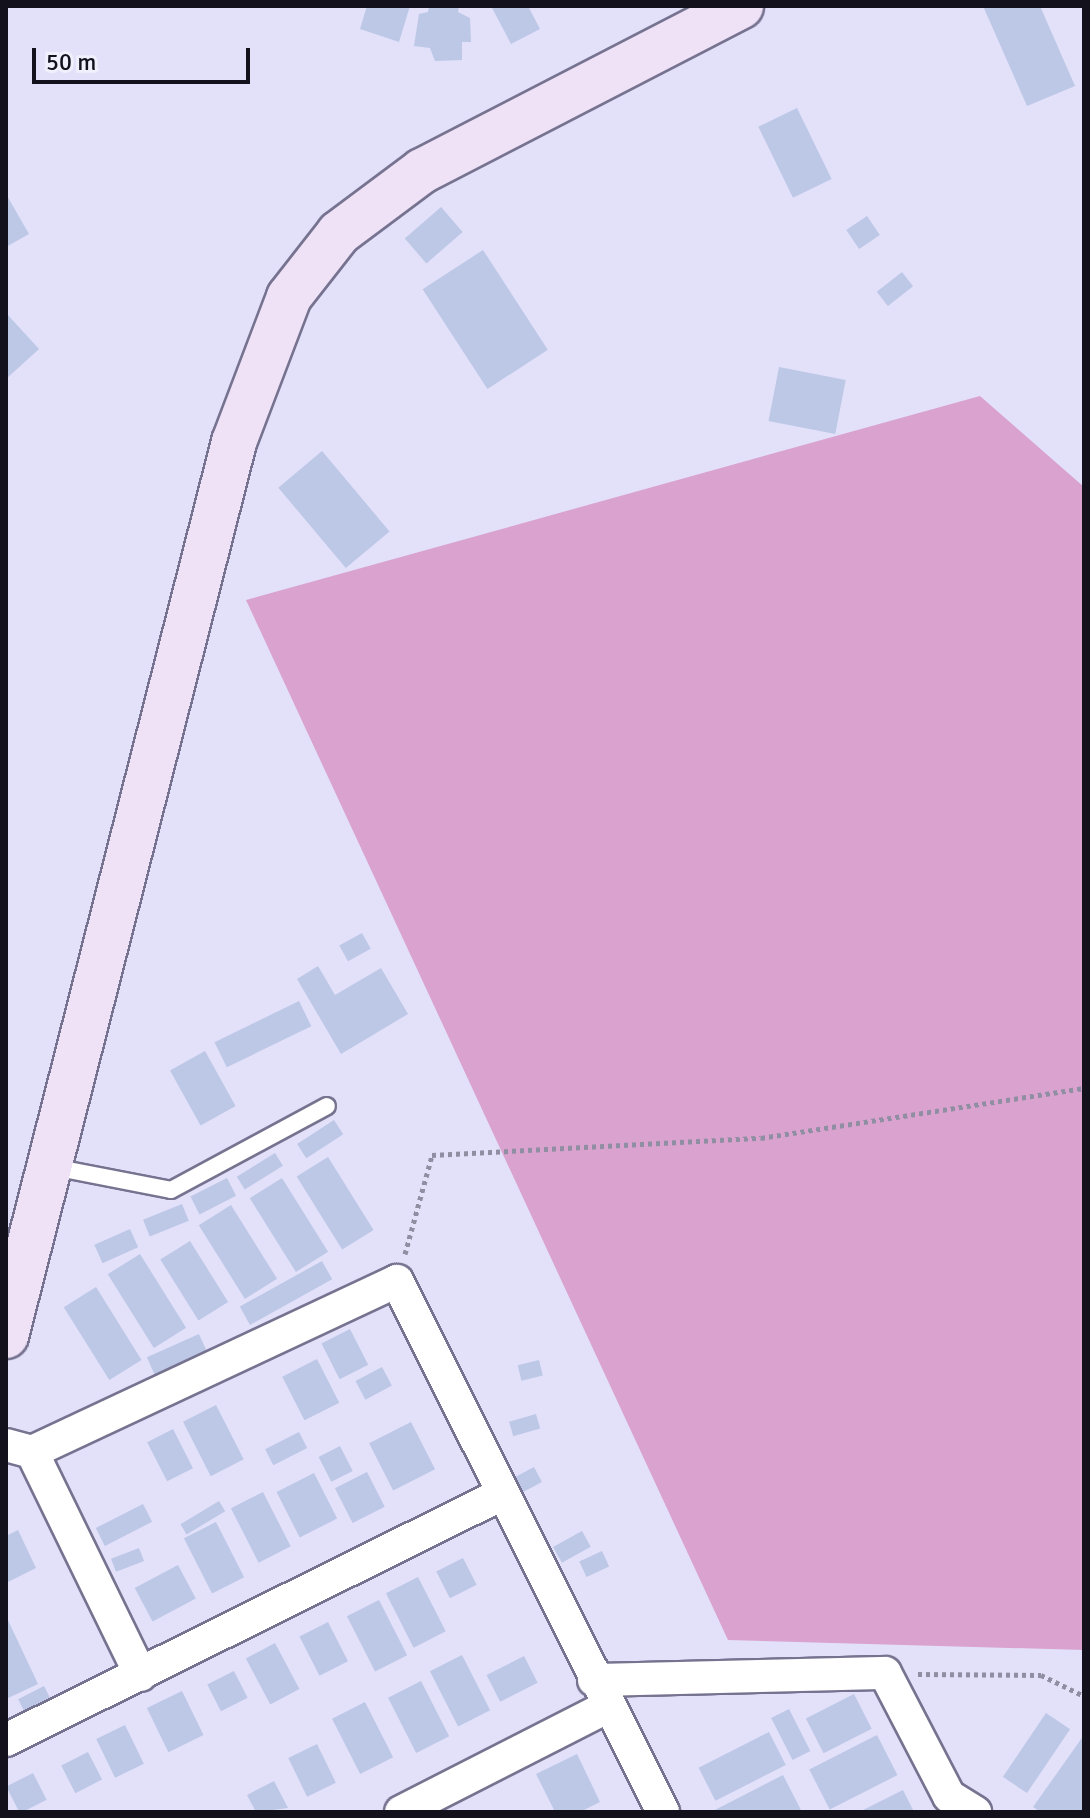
<!DOCTYPE html>
<style>
body{margin:0}
#map{position:relative;width:1090px;height:1818px;overflow:hidden;background:#e3e0fa;font-family:Signika,sans-serif}
div>[style]{position:absolute}
[style*='--x']{left:calc(var(--x)*1px);top:calc(var(--y)*1px);width:calc(var(--w)*1px);rotate:calc(var(--a)*1deg)}
.green>*{inset:0;background:#d9a2cf}
.building>*{inset:0;background:#bcc8e6;transform-origin:0 0}
.path>*{height:5px;margin-top:-2.5px;transform-origin:0;background:repeating-linear-gradient(90deg,#908ea2 0 4px,transparent 0 8px)}
.roads{filter:drop-shadow(2px 0 #767390) drop-shadow(-2px 0 #767390) drop-shadow(0 2px #767390) drop-shadow(0 -2px #767390)}
.lane>*{height:16px;margin:-8px;padding:0 8px;transform-origin:8px;border-radius:8px;background:#fff}
.street>*{height:32px;margin:-16px;padding:0 16px;transform-origin:16px;border-radius:16px;background:#fff}
.secondary>*{height:44px;margin:-22px;padding:0 22px;transform-origin:22px;border-radius:22px;background:#efe2f7}
span{translate:-50% -50%;white-space:nowrap;text-align:center;line-height:1.15;-webkit-text-stroke:7px #f0effc;paint-order:stroke}
.frame{position:absolute;inset:0;border:8px solid #12111c;pointer-events:none}
.scale{position:absolute;left:32px;top:48px;width:218px;height:36px;box-sizing:border-box;border:4px solid #12111c;border-top:0;padding-left:10px;font-size:24px;line-height:28px;white-space:nowrap;color:#12111c;-webkit-text-stroke:6px #f0effc;paint-order:stroke}
</style>
<div id="map">
<div class="green">
<div style="clip-path:polygon(980px 396px,1084px 487px,1084px 1650px,728px 1640px,246px 600px)"></div>
</div>
<div class="building">
<div style="clip-path:polygon(367px 6px,410px 6px,399px 42px,360px 29px)"></div>
<div style="clip-path:polygon(429px 6px,459px 6px,458px 12px,470px 18px,471px 42px,462px 42px,462px 60px,435px 61px,430px 48px,414px 46px,419px 14px,428px 12px)"></div>
<div style="clip-path:polygon(491px 6px,528px 6px,540px 29px,511px 44px)"></div>
<div style="clip-path:polygon(983px 6px,1040px 6px,1075px 86px,1027px 106px)"></div>
<div style="left:797px;top:108px;width:79px;height:43px;rotate:64deg"></div>
<div style="clip-path:polygon(6px 194px,29px 234px,6px 247px)"></div>
<div style="left:441px;top:207px;width:33px;height:48px;rotate:49deg"></div>
<div style="left:867px;top:216px;width:23px;height:25px;rotate:56deg"></div>
<div style="left:483px;top:250px;width:119px;height:72px;rotate:57deg"></div>
<div style="left:902px;top:272px;width:18px;height:32px;rotate:52deg"></div>
<div style="clip-path:polygon(6px 313px,39px 349px,6px 379px)"></div>
<div style="left:779px;top:367px;width:68px;height:55px;rotate:11deg"></div>
<div style="left:322px;top:451px;width:105px;height:57px;rotate:50deg"></div>
<div style="left:362px;top:933px;width:18px;height:26px;rotate:61deg"></div>
<div style="clip-path:polygon(318px 966px,335px 995px,381px 968px,408px 1014px,341px 1054px,297px 979px)"></div>
<div style="left:299px;top:1001px;width:28px;height:94px;rotate:64deg"></div>
<div style="left:205px;top:1051px;width:63px;height:40px;rotate:61deg"></div>
<div style="left:334px;top:1120px;width:17px;height:44px;rotate:57deg"></div>
<div style="left:275px;top:1153px;width:15px;height:45px;rotate:58deg"></div>
<div style="left:328px;top:1157px;width:86px;height:37px;rotate:58deg"></div>
<div style="left:227px;top:1178px;width:20px;height:41px;rotate:63deg"></div>
<div style="left:282px;top:1178px;width:87px;height:38px;rotate:58deg"></div>
<div style="left:182px;top:1204px;width:18px;height:42px;rotate:68deg"></div>
<div style="left:231px;top:1205px;width:87px;height:38px;rotate:58deg"></div>
<div style="left:130px;top:1229px;width:20px;height:39px;rotate:66deg"></div>
<div style="left:190px;top:1241px;width:72px;height:35px;rotate:58deg"></div>
<div style="left:140px;top:1254px;width:87px;height:38px;rotate:58deg"></div>
<div style="left:322px;top:1261px;width:21px;height:94px;rotate:61deg"></div>
<div style="left:96px;top:1287px;width:86px;height:38px;rotate:58deg"></div>
<div style="left:350px;top:1329px;width:40px;height:32px;rotate:63deg"></div>
<div style="left:199px;top:1334px;width:20px;height:57px;rotate:66deg"></div>
<div style="left:317px;top:1359px;width:49px;height:39px;rotate:63deg"></div>
<div style="left:539px;top:1360px;width:16px;height:22px;rotate:76deg"></div>
<div style="left:382px;top:1367px;width:21px;height:30px;rotate:62deg"></div>
<div style="left:216px;top:1405px;width:61px;height:37px;rotate:63deg"></div>
<div style="left:536px;top:1414px;width:15px;height:28px;rotate:74deg"></div>
<div style="left:411px;top:1422px;width:53px;height:47px;rotate:63deg"></div>
<div style="left:173px;top:1429px;width:44px;height:29px;rotate:63deg"></div>
<div style="left:299px;top:1432px;width:18px;height:38px;rotate:63deg"></div>
<div style="left:340px;top:1446px;width:28px;height:24px;rotate:63deg"></div>
<div style="left:534px;top:1467px;width:17px;height:26px;rotate:62deg"></div>
<div style="left:367px;top:1472px;width:39px;height:36px;rotate:63deg"></div>
<div style="left:314px;top:1473px;width:51px;height:42px;rotate:63deg"></div>
<div style="left:263px;top:1492px;width:61px;height:36px;rotate:63deg"></div>
<div style="left:219px;top:1501px;width:12px;height:45px;rotate:59deg"></div>
<div style="left:143px;top:1504px;width:20px;height:53px;rotate:63deg"></div>
<div style="left:216px;top:1522px;width:62px;height:36px;rotate:63deg"></div>
<div style="clip-path:polygon(18px 1530px,36px 1568px,6px 1583px,6px 1536px)"></div>
<div style="left:582px;top:1531px;width:18px;height:33px;rotate:61deg"></div>
<div style="left:139px;top:1548px;width:14px;height:30px;rotate:69deg"></div>
<div style="left:602px;top:1551px;width:17px;height:25px;rotate:65deg"></div>
<div style="left:463px;top:1558px;width:30px;height:30px;rotate:63deg"></div>
<div style="left:178px;top:1565px;width:38px;height:49px;rotate:62deg"></div>
<div style="left:418px;top:1577px;width:61px;height:36px;rotate:63deg"></div>
<div style="left:379px;top:1600px;width:62px;height:36px;rotate:63deg"></div>
<div style="clip-path:polygon(6px 1616px,38px 1684px,6px 1699px)"></div>
<div style="left:328px;top:1622px;width:44px;height:32px;rotate:63deg"></div>
<div style="left:275px;top:1643px;width:52px;height:33px;rotate:62deg"></div>
<div style="left:462px;top:1655px;width:62px;height:36px;rotate:63deg"></div>
<div style="left:524px;top:1656px;width:30px;height:42px;rotate:63deg"></div>
<div style="left:234px;top:1671px;width:30px;height:30px;rotate:63deg"></div>
<div style="left:421px;top:1681px;width:62px;height:37px;rotate:63deg"></div>
<div style="left:44px;top:1686px;width:13px;height:29px;rotate:63deg"></div>
<div style="left:182px;top:1691px;width:49px;height:39px;rotate:64deg"></div>
<div style="left:854px;top:1694px;width:39px;height:54px;rotate:63deg"></div>
<div style="left:365px;top:1702px;width:62px;height:37px;rotate:63deg"></div>
<div style="left:789px;top:1709px;width:47px;height:20px;rotate:63deg"></div>
<div style="left:1046px;top:1713px;width:29px;height:77px;rotate:34deg"></div>
<div style="left:125px;top:1725px;width:43px;height:32px;rotate:64deg"></div>
<div style="left:769px;top:1732px;width:37px;height:79px;rotate:63deg"></div>
<div style="left:877px;top:1735px;width:45px;height:76px;rotate:63deg"></div>
<div style="clip-path:polygon(1084px 1735px,1084px 1812px,1041px 1812px,1033px 1807px)"></div>
<div style="left:317px;top:1744px;width:43px;height:32px;rotate:64deg"></div>
<div style="left:88px;top:1752px;width:31px;height:30px;rotate:63deg"></div>
<div style="clip-path:polygon(577px 1754px,600px 1802px,580px 1812px,555px 1812px,536px 1774px)"></div>
<div style="left:33px;top:1773px;width:30px;height:30px;rotate:63deg"></div>
<div style="clip-path:polygon(783px 1775px,802px 1812px,711px 1812px)"></div>
<div style="clip-path:polygon(274px 1781px,288px 1808px,256px 1812px,247px 1795px)"></div>
<div style="clip-path:polygon(903px 1790px,914px 1812px,859px 1812px)"></div>
</div>
<div class="path">
<div style="--x:405;--y:1254;--w:103;--a:-74.7"></div>
<div style="--x:432;--y:1155;--w:329;--a:-3"></div>
<div style="--x:761;--y:1138;--w:327;--a:-8.8"></div>
<div style="--x:918;--y:1674;--w:123;--a:0.5"></div>
<div style="--x:1041;--y:1675;--w:48;--a:26"></div>
</div>
<div class="roads">
<div class="lane">
<div style="--x:53;--y:1167;--w:120;--a:11"></div>
<div style="--x:171;--y:1190;--w:177;--a:-28.3"></div>
</div>
<div class="street">
<div style="--x:6;--y:1445;--w:27;--a:15"></div>
<div style="--x:32;--y:1452;--w:248;--a:64"></div>
<div style="--x:32;--y:1452;--w:403;--a:-25.1"></div>
<div style="--x:397;--y:1281;--w:594;--a:63.39"></div>
<div style="--x:594;--y:1680;--w:291;--a:-1.4"></div>
<div style="--x:885;--y:1673;--w:139;--a:62.5"></div>
<div style="--x:949;--y:1796;--w:31;--a:32"></div>
<div style="--x:6;--y:1740;--w:554;--a:-26.38"></div>
<div style="--x:401;--y:1812;--w:231;--a:-27"></div>
</div>
<div class="secondary">
<div style="--x:6;--y:1336;--w:923;--a:-75.69"></div>
<div style="--x:234;--y:442;--w:155;--a:-69.2"></div>
<div style="--x:289;--y:297;--w:81;--a:-52"></div>
<div style="--x:339;--y:233;--w:104;--a:-36.8"></div>
<div style="--x:422;--y:171;--w:359;--a:-27.3"></div>
</div>
</div>
<div class="frame"></div>
<div class="scale">50 m</div>
</div>
